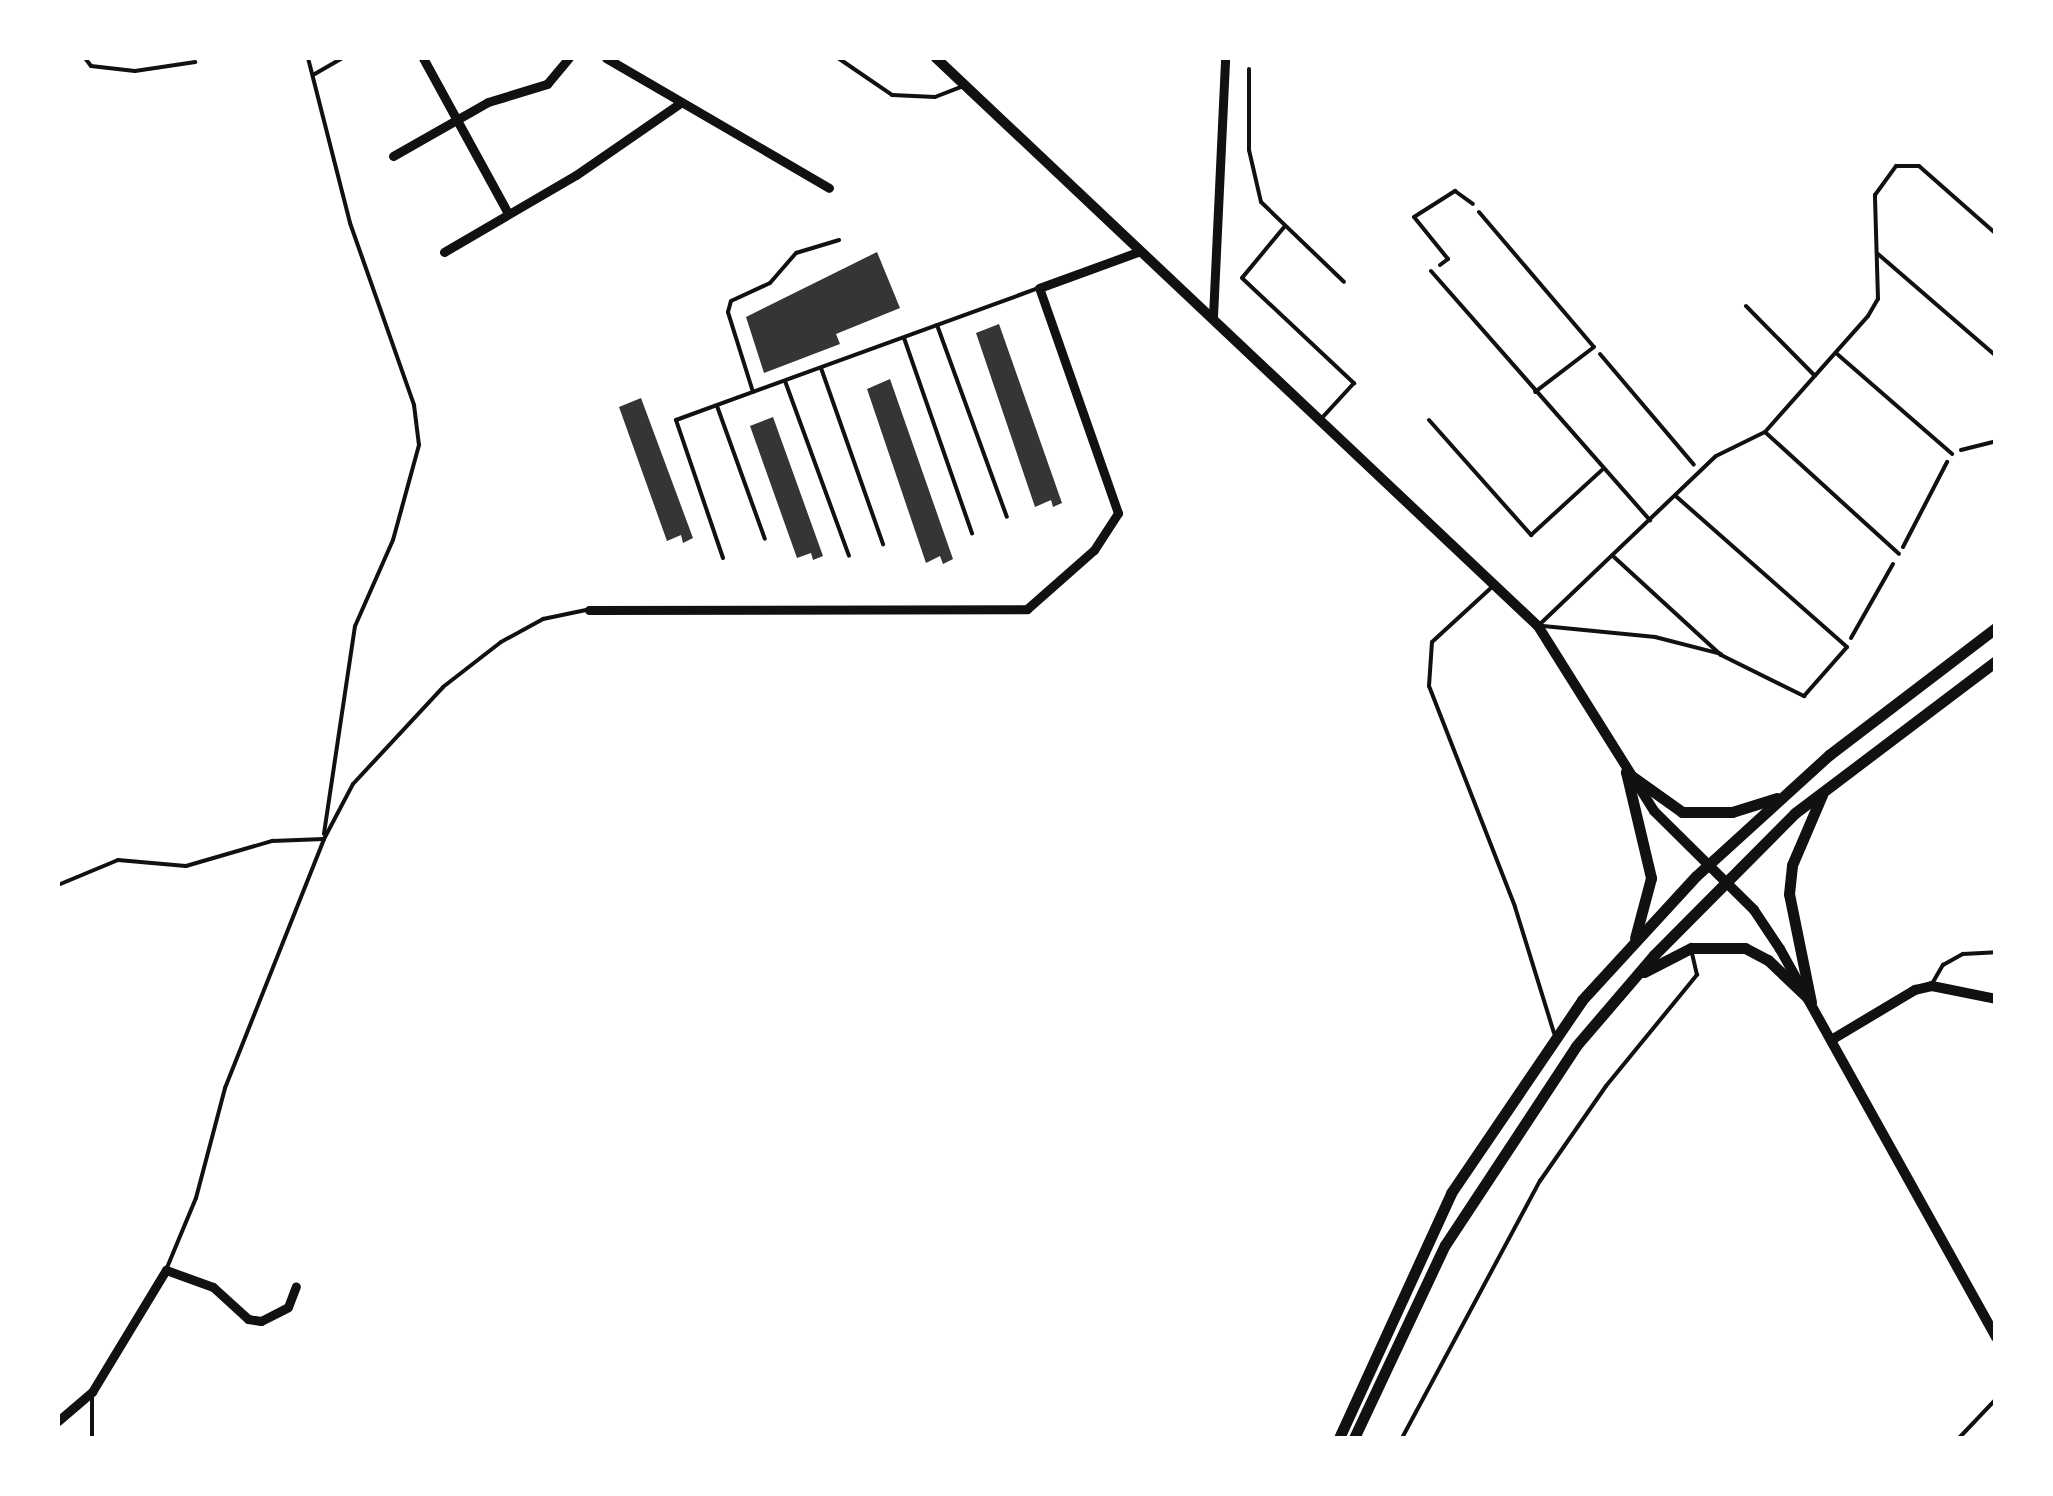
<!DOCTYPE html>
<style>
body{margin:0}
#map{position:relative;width:2053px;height:1496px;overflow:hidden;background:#fff;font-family:Literata,serif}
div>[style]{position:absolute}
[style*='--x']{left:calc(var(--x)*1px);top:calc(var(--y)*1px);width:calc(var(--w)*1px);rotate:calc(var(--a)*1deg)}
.building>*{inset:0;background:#353535}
.path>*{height:4px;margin:-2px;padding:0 2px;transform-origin:2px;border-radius:2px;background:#111}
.service>*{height:4px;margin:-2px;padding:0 2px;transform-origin:2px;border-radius:2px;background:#111}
.minor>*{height:9px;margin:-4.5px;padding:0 4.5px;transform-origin:4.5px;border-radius:4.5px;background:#111}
.tertiary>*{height:10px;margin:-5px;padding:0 5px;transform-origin:5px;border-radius:5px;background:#111}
.secondary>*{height:11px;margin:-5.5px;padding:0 5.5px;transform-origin:5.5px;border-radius:5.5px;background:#111}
span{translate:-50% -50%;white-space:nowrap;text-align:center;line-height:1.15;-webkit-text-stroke:10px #fff;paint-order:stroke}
.frame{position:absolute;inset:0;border:60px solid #fff;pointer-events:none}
</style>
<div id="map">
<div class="building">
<div style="clip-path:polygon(877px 252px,900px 308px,836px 334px,840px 344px,764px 373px,746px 317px)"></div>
<div style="clip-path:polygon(999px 324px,1062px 503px,1053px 507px,1051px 500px,1035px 507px,976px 333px)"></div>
<div style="clip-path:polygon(890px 379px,953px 559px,943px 564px,940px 556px,926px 563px,867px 389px)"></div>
<div style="clip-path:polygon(641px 398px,693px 538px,683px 543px,681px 535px,667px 541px,619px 407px)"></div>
<div style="clip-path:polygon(773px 417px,823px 556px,813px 560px,811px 553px,797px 558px,750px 426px)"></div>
</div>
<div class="path">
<div style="--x:1440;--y:265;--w:10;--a:-37"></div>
<div style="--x:1448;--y:259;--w:54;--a:-129"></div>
<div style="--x:1414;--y:217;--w:49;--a:-32.4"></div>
<div style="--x:1455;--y:191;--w:22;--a:36"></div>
<div style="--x:1600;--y:354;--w:145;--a:49.7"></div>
<div style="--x:1961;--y:450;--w:36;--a:-14"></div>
<div style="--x:1903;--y:547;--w:96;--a:-62.6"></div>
<div style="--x:1851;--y:638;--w:85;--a:-60.4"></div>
</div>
<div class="service">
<div style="--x:85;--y:58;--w:10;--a:53"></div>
<div style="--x:91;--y:66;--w:44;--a:6.5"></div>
<div style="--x:135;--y:71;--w:61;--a:-8.5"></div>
<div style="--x:308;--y:58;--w:170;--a:75.7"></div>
<div style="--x:350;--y:223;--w:193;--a:70.6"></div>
<div style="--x:414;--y:405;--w:40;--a:82.9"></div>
<div style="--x:419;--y:445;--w:98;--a:105.3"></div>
<div style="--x:393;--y:540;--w:94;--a:113.8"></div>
<div style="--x:355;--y:626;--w:210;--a:98.5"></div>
<div style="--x:838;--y:58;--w:65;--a:34.4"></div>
<div style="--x:892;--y:95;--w:43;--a:2.7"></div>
<div style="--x:935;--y:97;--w:28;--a:-21"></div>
<div style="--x:1249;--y:69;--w:81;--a:90"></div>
<div style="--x:1249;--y:150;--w:53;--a:77"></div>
<div style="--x:1261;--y:202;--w:115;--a:43.9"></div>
<div style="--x:313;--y:75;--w:34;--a:-30"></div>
<div style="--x:1479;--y:212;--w:177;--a:49.6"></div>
<div style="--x:1594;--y:347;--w:74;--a:142.7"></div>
<div style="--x:1285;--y:226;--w:67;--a:129.6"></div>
<div style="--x:1242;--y:278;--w:154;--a:43.2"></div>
<div style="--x:1354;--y:383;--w:50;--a:132.6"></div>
<div style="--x:1878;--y:254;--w:156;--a:40.8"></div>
<div style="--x:1431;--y:271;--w:332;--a:48.7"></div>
<div style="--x:1746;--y:306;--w:98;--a:45.4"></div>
<div style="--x:937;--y:325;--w:204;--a:70"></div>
<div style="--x:904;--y:338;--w:207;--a:70.8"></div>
<div style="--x:1836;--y:353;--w:154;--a:41"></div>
<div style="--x:821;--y:368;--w:187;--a:70.6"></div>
<div style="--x:785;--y:381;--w:186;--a:69.9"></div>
<div style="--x:753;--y:392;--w:84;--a:-107.4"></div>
<div style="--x:728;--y:312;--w:11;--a:-75"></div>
<div style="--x:731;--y:301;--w:43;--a:-24.8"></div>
<div style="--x:770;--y:283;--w:40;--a:-49"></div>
<div style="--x:796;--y:253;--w:45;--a:-16.8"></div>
<div style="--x:717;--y:406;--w:141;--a:70.2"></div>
<div style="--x:1429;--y:420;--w:154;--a:48.4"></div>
<div style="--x:1531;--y:535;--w:96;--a:-42.5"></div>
<div style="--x:1765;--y:432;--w:181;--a:42.3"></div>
<div style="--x:1614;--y:557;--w:145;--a:42.5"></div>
<div style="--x:1721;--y:655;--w:93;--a:26.3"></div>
<div style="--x:1804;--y:696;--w:65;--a:-48.7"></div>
<div style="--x:1847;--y:647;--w:228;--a:-138.6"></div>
<div style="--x:723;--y:558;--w:146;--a:-108.8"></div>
<div style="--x:676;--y:420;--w:386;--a:-20"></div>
<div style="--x:1492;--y:587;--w:81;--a:137.5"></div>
<div style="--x:1432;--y:642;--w:44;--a:93.9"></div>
<div style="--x:1429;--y:686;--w:237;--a:68.7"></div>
<div style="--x:1515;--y:907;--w:132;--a:72.8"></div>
<div style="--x:1538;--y:626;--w:246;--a:-43.7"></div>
<div style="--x:1716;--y:456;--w:55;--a:-26.1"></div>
<div style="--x:1765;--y:432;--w:155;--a:-48.4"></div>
<div style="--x:1868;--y:316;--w:20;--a:-60"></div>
<div style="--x:1878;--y:299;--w:104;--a:-91.7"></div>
<div style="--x:1875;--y:195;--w:36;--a:-54"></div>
<div style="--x:1896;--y:166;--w:23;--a:0"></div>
<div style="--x:1919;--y:166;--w:103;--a:41.4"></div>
<div style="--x:1543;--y:626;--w:113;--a:5.6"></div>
<div style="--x:1655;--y:637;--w:68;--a:14.4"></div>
<div style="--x:58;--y:885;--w:65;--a:-22.6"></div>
<div style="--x:118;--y:860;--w:68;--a:5"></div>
<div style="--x:186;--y:866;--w:90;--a:-16.2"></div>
<div style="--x:272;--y:841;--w:52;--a:-2.2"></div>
<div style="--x:1933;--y:982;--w:20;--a:-60"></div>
<div style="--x:1943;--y:965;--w:23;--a:-29"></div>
<div style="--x:1963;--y:954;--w:33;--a:-3"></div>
<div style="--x:166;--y:1270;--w:78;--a:-67.4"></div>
<div style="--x:196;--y:1198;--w:114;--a:-75.2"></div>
<div style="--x:225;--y:1088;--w:268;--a:-68.3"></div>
<div style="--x:324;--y:839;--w:62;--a:-62.2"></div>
<div style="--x:353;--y:784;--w:132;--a:-47.1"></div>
<div style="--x:443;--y:687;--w:73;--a:-37.8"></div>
<div style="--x:501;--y:642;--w:48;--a:-28.7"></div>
<div style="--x:543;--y:619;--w:44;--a:-11.8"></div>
<div style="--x:92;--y:1438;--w:45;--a:-90"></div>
<div style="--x:1402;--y:1438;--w:292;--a:-61.8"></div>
<div style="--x:1540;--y:1181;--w:116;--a:-55.2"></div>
<div style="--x:1606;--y:1086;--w:144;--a:-50.7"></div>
<div style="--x:1697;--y:975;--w:23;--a:-103"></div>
<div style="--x:1959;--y:1438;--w:54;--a:-46.5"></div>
</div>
<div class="minor">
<div style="--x:423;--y:58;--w:177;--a:61.3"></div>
<div style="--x:606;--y:58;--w:258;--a:30.2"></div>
<div style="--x:393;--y:156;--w:109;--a:-29.6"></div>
<div style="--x:488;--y:102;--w:62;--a:-17"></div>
<div style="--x:547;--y:84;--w:34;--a:-50"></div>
<div style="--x:444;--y:252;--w:153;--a:-30.3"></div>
<div style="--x:576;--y:175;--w:125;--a:-34.6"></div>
<div style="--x:1213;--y:316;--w:258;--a:-87.3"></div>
<div style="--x:589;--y:610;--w:438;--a:-0.1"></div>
<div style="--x:1027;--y:609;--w:89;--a:-41.4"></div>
<div style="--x:1094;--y:550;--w:44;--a:-57"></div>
<div style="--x:1118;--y:513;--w:238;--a:-109.3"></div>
<div style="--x:1039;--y:288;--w:105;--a:-20"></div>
<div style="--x:58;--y:1421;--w:45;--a:-40.5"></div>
<div style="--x:92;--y:1392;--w:143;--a:-58.8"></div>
<div style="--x:166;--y:1270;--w:50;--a:19.9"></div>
<div style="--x:213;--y:1287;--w:47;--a:42.4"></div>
<div style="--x:248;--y:1319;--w:13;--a:9"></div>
<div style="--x:261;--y:1321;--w:30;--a:-27"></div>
<div style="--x:288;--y:1307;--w:22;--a:-69"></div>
</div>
<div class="tertiary">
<div style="--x:936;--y:58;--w:828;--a:43.34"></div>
<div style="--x:1538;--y:626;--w:218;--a:57.9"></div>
<div style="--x:1654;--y:811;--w:141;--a:44.7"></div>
<div style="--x:1754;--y:910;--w:47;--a:56.3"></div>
<div style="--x:1780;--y:949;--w:444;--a:60.9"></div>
<div style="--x:1833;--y:1039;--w:96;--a:-30.9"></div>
<div style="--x:1915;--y:990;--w:17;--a:-13"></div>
<div style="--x:1932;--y:986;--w:65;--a:11.5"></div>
</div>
<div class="secondary">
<div style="--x:1626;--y:772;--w:109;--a:76.7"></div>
<div style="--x:1651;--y:878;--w:62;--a:104.9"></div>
<div style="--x:1626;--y:772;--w:69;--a:35.5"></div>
<div style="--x:1682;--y:812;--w:50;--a:0"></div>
<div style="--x:1732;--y:812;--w:47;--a:-17.3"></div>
<div style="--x:1644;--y:972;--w:53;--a:-27.1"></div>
<div style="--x:1691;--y:948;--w:54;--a:0"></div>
<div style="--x:1745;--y:948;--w:26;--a:28"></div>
<div style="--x:1768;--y:960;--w:58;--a:43.6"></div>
<div style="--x:1811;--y:1002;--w:110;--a:-101.5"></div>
<div style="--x:1789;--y:894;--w:29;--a:-84"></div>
<div style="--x:1792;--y:865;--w:76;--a:-66.8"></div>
<div style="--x:1339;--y:1438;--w:269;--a:-65.4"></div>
<div style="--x:1451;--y:1193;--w:233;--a:-55.8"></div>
<div style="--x:1582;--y:1000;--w:168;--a:-47.4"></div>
<div style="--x:1696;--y:876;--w:180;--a:-42.3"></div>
<div style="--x:1829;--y:755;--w:210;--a:-37.3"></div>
<div style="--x:1354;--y:1438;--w:213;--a:-64.8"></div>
<div style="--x:1445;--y:1245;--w:238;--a:-56.6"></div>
<div style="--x:1576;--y:1046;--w:120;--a:-49.4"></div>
<div style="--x:1654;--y:955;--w:200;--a:-45.2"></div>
<div style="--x:1795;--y:813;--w:252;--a:-37.1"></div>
</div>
<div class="frame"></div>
</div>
